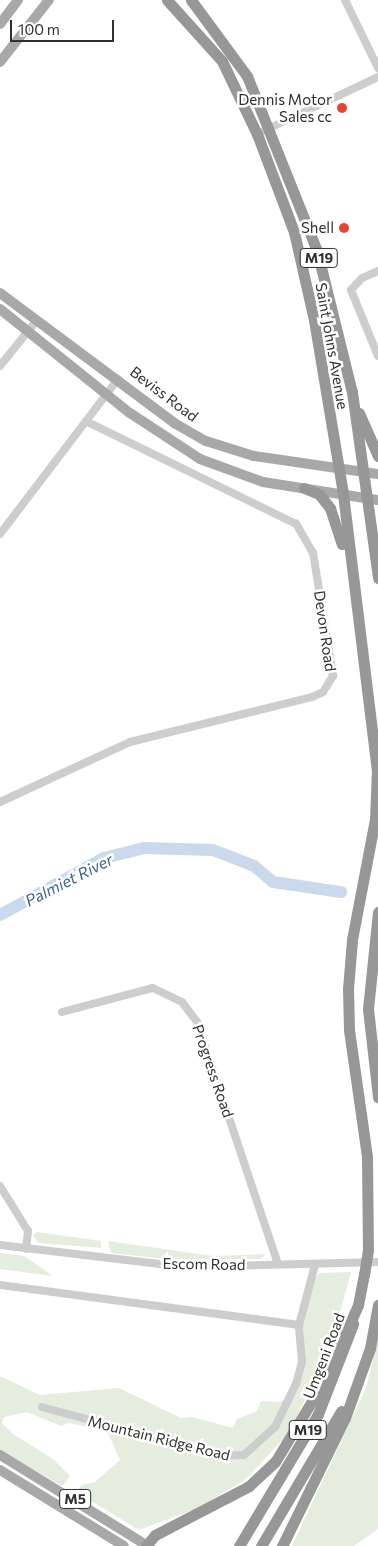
<!DOCTYPE html>
<style>
body{margin:0}
#map{position:relative;width:378px;height:1546px;overflow:hidden;background:#fff;font-family:Commissioner,sans-serif}
div>[style]{position:absolute}
[style*='--x']{left:calc(var(--x)*1px);top:calc(var(--y)*1px);width:calc(var(--w)*1px);rotate:calc(var(--a)*1deg)}
.green>*{inset:0;background:#e4edde}
.river>*{height:12px;margin:-6px;padding:0 6px;transform-origin:6px;border-radius:6px;background:#cadaed}
.minor>*{height:8px;margin:-4px;padding:0 4px;transform-origin:4px;border-radius:4px;background:#cdcdcd}
.major>*{height:10px;margin:-5px;padding:0 5px;transform-origin:5px;border-radius:5px;background:#a8a8a8}
.highway>*{height:11px;margin:-5.5px;padding:0 5.5px;transform-origin:5.5px;border-radius:5.5px;background:#979797}
.highway-bridge>*{height:11px;margin:-5.5px;padding:0 5.5px;transform-origin:5.5px;border-radius:5.5px;background:#979797}
.dots>*{width:14px;height:14px;translate:-50% -50%;box-sizing:border-box;border:2px solid #fff;border-radius:50%}
span{translate:-50% -50%;white-space:nowrap;text-align:center;line-height:1.15;-webkit-text-stroke:5px #fff;paint-order:stroke}
.shield-label span{padding:1px 4px;background:#fff;border:1px solid;border-radius:4px;-webkit-text-stroke-width:0}
.shield-label{font-size:14px;color:#303030;font-weight:700}
.poi-label{font-size:15px;color:#303030}
.right{translate:-100% -50%;text-align:right}
.street-label{font-size:15px;color:#303030}
.water-label{font-size:16px;color:#3c6394;font-style:italic}
.scale{position:absolute;left:10px;top:20px;width:104px;height:22px;box-sizing:border-box;border:2px solid #303030;border-top:0;padding-left:6px;font-size:15px;line-height:18px;white-space:nowrap;color:#303030;-webkit-text-stroke:4px #fff;paint-order:stroke}
</style>
<div id="map">
<div class="green">
<div style="clip-path:polygon(37px 1232px,101px 1241px,101px 1248px,38px 1243px,33px 1235px)"></div>
<div style="clip-path:polygon(108px 1241px,213px 1256px,266px 1254px,260px 1259px,164px 1259px,111px 1253px)"></div>
<div style="clip-path:polygon(0 1253px,24px 1256px,53px 1276px,0 1269px)"></div>
<div style="clip-path:polygon(351px 1272px,330px 1349px,288px 1434px,246px 1479px,198px 1508px,139px 1530px,78px 1493px,81px 1485px,95px 1482px,120px 1460px,107px 1431px,69px 1423px,61px 1426px,27px 1412px,4px 1417px,2px 1423px,13px 1434px,53px 1459px,70px 1476px,62px 1486px,0 1450px,0 1376px,40px 1395px,119px 1388px,181px 1418px,192px 1417px,233px 1428px,237px 1419px,257px 1411px,261px 1401px,279px 1402px,291px 1396px,302px 1362px,300px 1333px,308px 1289px,319px 1273px)"></div>
<div style="clip-path:polygon(378px 1339px,378px 1529px,354px 1546px,292px 1546px,366px 1388px)"></div>
</div>
<div class="river">
<div style="--x:0;--y:915;--w:119;--a:-28.7"></div>
<div style="--x:104;--y:858;--w:41;--a:-14"></div>
<div style="--x:144;--y:848;--w:69;--a:1.7"></div>
<div style="--x:213;--y:850;--w:44;--a:21.3"></div>
<div style="--x:254;--y:866;--w:25;--a:40"></div>
<div style="--x:273;--y:882;--w:69;--a:8.4"></div>
</div>
<div class="minor">
<div style="--x:345;--y:0;--w:76;--a:64.1"></div>
<div style="--x:257;--y:134;--w:134;--a:-25.2"></div>
<div style="--x:378;--y:271;--w:17;--a:156"></div>
<div style="--x:362;--y:278;--w:16;--a:133"></div>
<div style="--x:351;--y:290;--w:71;--a:67.8"></div>
<div style="--x:0;--y:366;--w:59;--a:-51.2"></div>
<div style="--x:0;--y:534;--w:195;--a:-52.7"></div>
<div style="--x:0;--y:802;--w:143;--a:-24.8"></div>
<div style="--x:130;--y:742;--w:187;--a:-13.9"></div>
<div style="--x:312;--y:697;--w:12;--a:-24"></div>
<div style="--x:323;--y:692;--w:19;--a:-58"></div>
<div style="--x:333;--y:676;--w:125;--a:-99.2"></div>
<div style="--x:313;--y:553;--w:34;--a:-120"></div>
<div style="--x:296;--y:524;--w:234;--a:-153.9"></div>
<div style="--x:62;--y:1012;--w:94;--a:-14.8"></div>
<div style="--x:153;--y:988;--w:32;--a:26"></div>
<div style="--x:182;--y:1002;--w:25;--a:53"></div>
<div style="--x:197;--y:1022;--w:255;--a:71.5"></div>
<div style="--x:0;--y:1186;--w:53;--a:58.1"></div>
<div style="--x:28;--y:1231;--w:18;--a:96"></div>
<div style="--x:0;--y:1245;--w:186;--a:6.8"></div>
<div style="--x:185;--y:1267;--w:193;--a:-1.5"></div>
<div style="--x:0;--y:1285;--w:302;--a:7.6"></div>
<div style="--x:42;--y:1407;--w:187;--a:15.2"></div>
<div style="--x:222;--y:1456;--w:22;--a:-3"></div>
<div style="--x:244;--y:1455;--w:42;--a:-42.1"></div>
<div style="--x:275;--y:1427;--w:48;--a:-64"></div>
<div style="--x:296;--y:1384;--w:23;--a:-75"></div>
<div style="--x:302;--y:1362;--w:37;--a:-95"></div>
<div style="--x:299;--y:1325;--w:62;--a:-75.1"></div>
</div>
<div class="major">
<div style="--x:0;--y:24;--w:30;--a:-53"></div>
<div style="--x:0;--y:62;--w:79;--a:-51.7"></div>
<div style="--x:0;--y:293;--w:219;--a:36.7"></div>
<div style="--x:176;--y:424;--w:34;--a:30"></div>
<div style="--x:206;--y:441;--w:50;--a:17.4"></div>
<div style="--x:254;--y:456;--w:125;--a:8.3"></div>
<div style="--x:0;--y:309;--w:166;--a:38.7"></div>
<div style="--x:130;--y:413;--w:84;--a:33.3"></div>
<div style="--x:200;--y:459;--w:67;--a:20.1"></div>
<div style="--x:263;--y:482;--w:116;--a:8.9"></div>
<div style="--x:0;--y:1455;--w:174;--a:31.6"></div>
<div style="--x:0;--y:1470;--w:145;--a:31.5"></div>
</div>
<div class="highway">
<div style="--x:167;--y:0;--w:82;--a:48"></div>
<div style="--x:222;--y:61;--w:81;--a:64.4"></div>
<div style="--x:257;--y:134;--w:105;--a:69.3"></div>
<div style="--x:294;--y:232;--w:90;--a:77.2"></div>
<div style="--x:314;--y:320;--w:176;--a:80.5"></div>
<div style="--x:343;--y:494;--w:278;--a:83"></div>
<div style="--x:377;--y:770;--w:49;--a:92.3"></div>
<div style="--x:375;--y:819;--w:123;--a:100.8"></div>
<div style="--x:352;--y:940;--w:49;--a:94.7"></div>
<div style="--x:348;--y:989;--w:41;--a:88.6"></div>
<div style="--x:349;--y:1030;--w:128;--a:81.9"></div>
<div style="--x:367;--y:1157;--w:92;--a:89.4"></div>
<div style="--x:191;--y:0;--w:94;--a:53.6"></div>
<div style="--x:247;--y:76;--w:188;--a:68.2"></div>
<div style="--x:317;--y:251;--w:145;--a:76.1"></div>
<div style="--x:352;--y:392;--w:188;--a:82"></div>
<div style="--x:359;--y:413;--w:47;--a:66.2"></div>
<div style="--x:304;--y:488;--w:16;--a:22"></div>
<div style="--x:319;--y:494;--w:18;--a:52"></div>
<div style="--x:330;--y:508;--w:38;--a:72"></div>
<div style="--x:378;--y:912;--w:98;--a:95.9"></div>
<div style="--x:368;--y:1009;--w:89;--a:83.5"></div>
<div style="--x:146;--y:1546;--w:14;--a:-51"></div>
<div style="--x:155;--y:1535;--w:106;--a:-27.5"></div>
<div style="--x:249;--y:1486;--w:35;--a:-43"></div>
<div style="--x:275;--y:1462;--w:95;--a:-58.8"></div>
<div style="--x:324;--y:1381;--w:83;--a:-65.9"></div>
<div style="--x:358;--y:1305;--w:31;--a:-79"></div>
<div style="--x:239;--y:1546;--w:154;--a:-59.1"></div>
<div style="--x:318;--y:1414;--w:97;--a:-68.7"></div>
<div style="--x:261;--y:1546;--w:157;--a:-59.3"></div>
<div style="--x:282;--y:1546;--w:143;--a:-63.8"></div>
<div style="--x:345;--y:1418;--w:74;--a:-70.3"></div>
<div style="--x:370;--y:1348;--w:44;--a:-79.5"></div>
</div>
<div class="highway-bridge">
<div style="--x:364;--y:1275;--w:26;--a:-81"></div>
</div>
<div class="dots">
<div style="left:342px;top:108px;background:#e84331"></div>
<div style="left:344px;top:228px;background:#e84331"></div>
</div>
<div class="shield-label">
<span style="left:319px;top:258px">M19</span>
<span style="left:308px;top:1430px">M19</span>
<span style="left:75px;top:1499px">M5</span>
</div>
<div class="poi-label">
<span class="right" style="left:332px;top:108px">Dennis Motor<br>Sales cc</span>
<span class="right" style="left:334px;top:228px">Shell</span>
</div>
<div class="street-label">
<span style="left:332px;top:346px;rotate:80deg">Saint Johns Avenue</span>
<span style="left:164px;top:394px;rotate:37deg">Beviss Road</span>
<span style="left:325px;top:631px;rotate:82deg">Devon Road</span>
<span style="left:213px;top:1071px;rotate:71deg">Progress Road</span>
<span style="left:204px;top:1264px;rotate:1deg">Escom Road</span>
<span style="left:324px;top:1356px;rotate:-69deg">Umgeni Road</span>
<span style="left:159px;top:1438px;rotate:14deg">Mountain Ridge Road</span>
</div>
<div class="water-label">
<span style="left:69px;top:880px;rotate:-27deg">Palmiet River</span>
</div>
<div class="scale">100 m</div>
</div>
